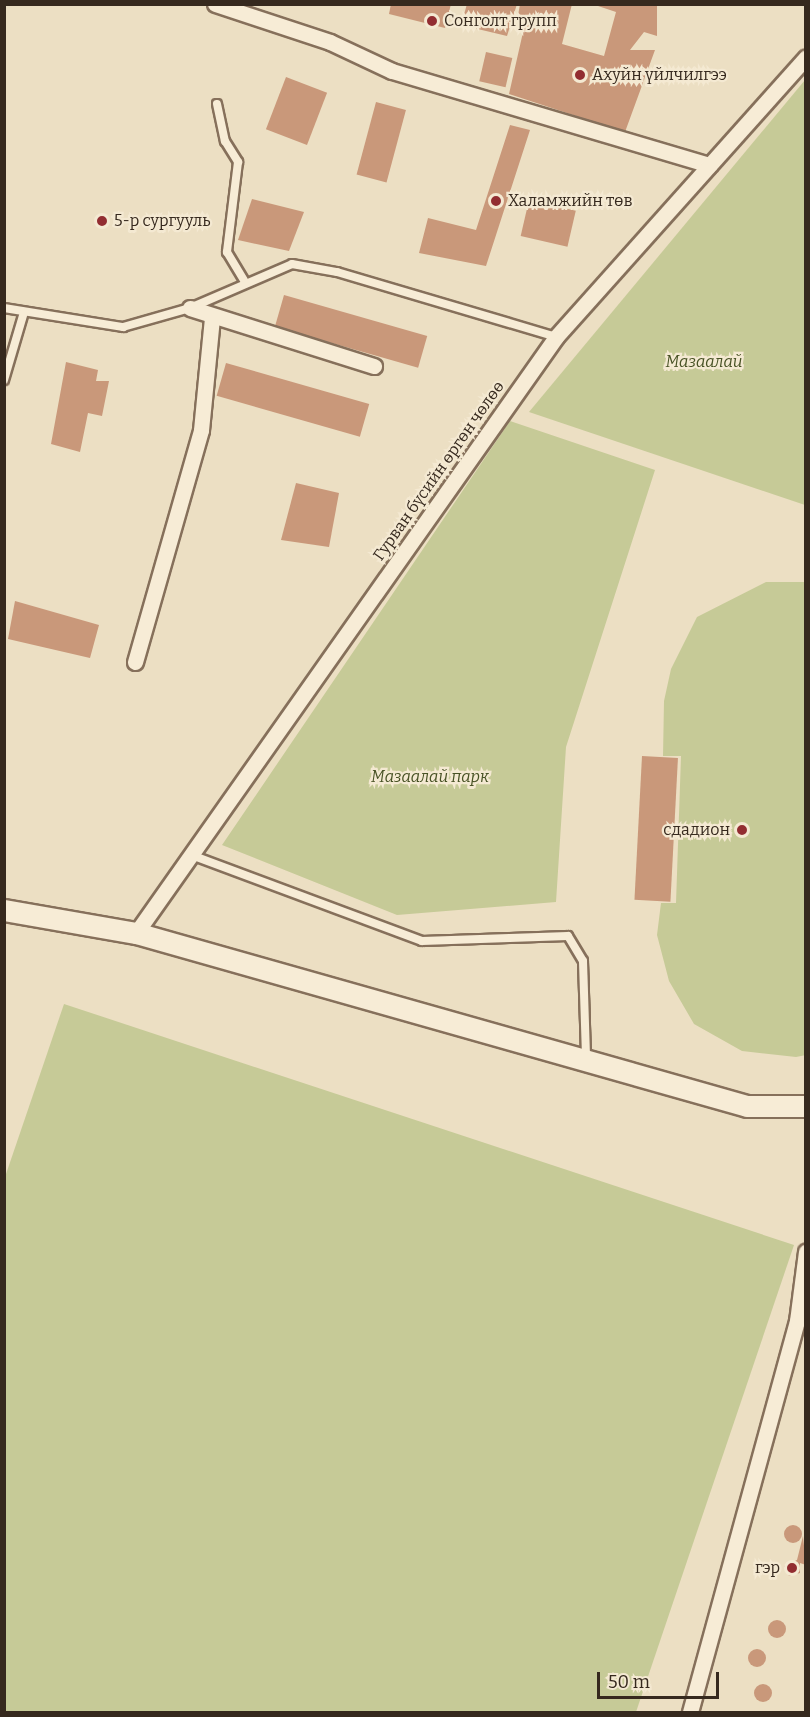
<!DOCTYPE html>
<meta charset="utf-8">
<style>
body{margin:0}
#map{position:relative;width:810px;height:1717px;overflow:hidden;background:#ecdfc3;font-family:Bitter,serif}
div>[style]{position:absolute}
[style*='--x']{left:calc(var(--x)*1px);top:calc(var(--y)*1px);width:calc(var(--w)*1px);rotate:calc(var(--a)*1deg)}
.green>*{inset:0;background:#c6ca97}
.building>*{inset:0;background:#c9987a;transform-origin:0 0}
.round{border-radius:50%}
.roads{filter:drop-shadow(2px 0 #86705b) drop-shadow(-2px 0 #86705b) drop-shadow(0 2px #86705b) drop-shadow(0 -2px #86705b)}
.lane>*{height:8px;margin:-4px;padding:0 4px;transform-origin:4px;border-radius:4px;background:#f7ecd6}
.street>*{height:15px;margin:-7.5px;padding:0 7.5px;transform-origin:7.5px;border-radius:7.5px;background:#f7ecd6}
.secondary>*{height:21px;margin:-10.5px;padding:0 10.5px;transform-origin:10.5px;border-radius:10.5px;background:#f7ecd6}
.dots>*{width:16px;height:16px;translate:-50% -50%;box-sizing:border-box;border:3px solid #f4e9d2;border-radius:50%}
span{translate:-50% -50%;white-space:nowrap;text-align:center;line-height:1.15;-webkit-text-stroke:4.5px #f4e9d2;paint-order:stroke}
.poi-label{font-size:16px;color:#36291e}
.left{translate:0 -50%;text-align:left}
.right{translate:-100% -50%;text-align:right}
.park-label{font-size:16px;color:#485225;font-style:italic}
.street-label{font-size:16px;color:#36291e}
.frame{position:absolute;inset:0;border:6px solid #36291e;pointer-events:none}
.scale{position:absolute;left:597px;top:1672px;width:122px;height:27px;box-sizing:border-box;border:3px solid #36291e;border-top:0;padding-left:8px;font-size:18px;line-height:21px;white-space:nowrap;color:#36291e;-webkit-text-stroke:4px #f4e9d2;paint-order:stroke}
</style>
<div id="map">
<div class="green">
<div style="clip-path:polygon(805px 80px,805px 505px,529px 412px)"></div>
<div style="clip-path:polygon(510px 421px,655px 470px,566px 747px,556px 902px,397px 915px,222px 845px)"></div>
<div style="clip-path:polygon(766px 582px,805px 582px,806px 1055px,796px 1057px,742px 1051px,694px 1024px,669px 981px,657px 935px,661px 903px,676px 903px,681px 756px,663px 756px,664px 701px,671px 669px,697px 617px)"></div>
<div style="clip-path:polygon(64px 1004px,794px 1245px,636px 1712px,5px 1712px,5px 1177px)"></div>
</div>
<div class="building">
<div style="clip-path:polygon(391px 4px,451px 4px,445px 28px,389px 14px)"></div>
<div style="clip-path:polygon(467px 4px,517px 4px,507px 36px,461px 25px)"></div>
<div style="clip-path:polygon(520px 4px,572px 4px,562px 44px,604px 56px,616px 12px,592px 4px,657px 4px,657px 36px,644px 32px,630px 50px,655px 50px,625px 132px,509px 94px,526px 19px,518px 16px)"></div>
<div style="left:486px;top:52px;width:27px;height:30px;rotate:13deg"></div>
<div style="left:286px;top:77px;width:44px;height:56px;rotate:21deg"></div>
<div style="left:376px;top:102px;width:31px;height:75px;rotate:15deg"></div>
<div style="clip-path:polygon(510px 125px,530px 130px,486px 266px,419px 253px,428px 218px,476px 230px)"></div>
<div style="clip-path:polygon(252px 199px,304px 212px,289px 251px,238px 240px)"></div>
<div style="left:529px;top:200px;width:48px;height:37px;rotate:13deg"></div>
<div style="left:284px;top:295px;width:149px;height:33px;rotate:16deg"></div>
<div style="clip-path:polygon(66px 362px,98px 370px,96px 381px,109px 381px,102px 416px,88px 413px,80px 452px,51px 444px)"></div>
<div style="left:226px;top:363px;width:149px;height:34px;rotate:16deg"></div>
<div style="clip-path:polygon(296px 483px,339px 493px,329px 547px,281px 540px)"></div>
<div style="clip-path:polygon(15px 601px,99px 625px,90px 658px,8px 639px)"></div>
<div style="left:642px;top:756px;width:36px;height:144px;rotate:3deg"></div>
<div class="round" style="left:784px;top:1525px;width:18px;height:18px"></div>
<div style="clip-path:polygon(803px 1536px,806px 1565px,800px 1563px,800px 1573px,789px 1576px,784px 1566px,797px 1560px)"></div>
<div class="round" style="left:768px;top:1620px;width:18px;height:18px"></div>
<div class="round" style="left:748px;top:1649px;width:18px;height:18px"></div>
<div class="round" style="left:754px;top:1684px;width:18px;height:18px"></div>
</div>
<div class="roads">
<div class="lane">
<div style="--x:217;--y:104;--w:38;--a:78"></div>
<div style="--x:225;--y:141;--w:25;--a:58"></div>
<div style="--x:238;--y:162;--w:91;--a:97"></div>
<div style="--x:227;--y:252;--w:33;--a:59"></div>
<div style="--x:4;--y:308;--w:121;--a:9.1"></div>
<div style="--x:123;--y:327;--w:70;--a:-15.8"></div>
<div style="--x:190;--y:308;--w:111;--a:-23.3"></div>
<div style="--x:292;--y:264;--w:46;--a:10.1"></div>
<div style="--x:337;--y:272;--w:228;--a:16.5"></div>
<div style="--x:4;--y:380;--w:71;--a:-73.6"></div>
<div style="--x:191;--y:855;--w:246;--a:20.4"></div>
<div style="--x:422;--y:941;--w:146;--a:-2"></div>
<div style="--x:568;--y:936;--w:29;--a:59"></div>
<div style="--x:583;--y:961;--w:97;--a:88.2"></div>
</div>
<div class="street">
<div style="--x:215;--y:4;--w:121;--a:18.3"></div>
<div style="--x:330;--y:42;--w:68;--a:25.1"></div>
<div style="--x:392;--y:71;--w:331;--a:16.5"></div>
<div style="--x:190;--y:308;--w:193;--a:17.5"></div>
<div style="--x:135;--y:662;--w:241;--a:-74.1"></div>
<div style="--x:201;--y:430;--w:113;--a:-84.4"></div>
<div style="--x:136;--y:933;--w:729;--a:-54.83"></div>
<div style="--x:556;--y:337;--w:375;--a:-48.2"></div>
<div style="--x:690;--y:1712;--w:405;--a:-74.7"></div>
<div style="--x:797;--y:1321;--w:70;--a:-82.6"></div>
</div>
<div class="secondary">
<div style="--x:4;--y:910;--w:134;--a:9.9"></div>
<div style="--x:136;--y:933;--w:635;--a:15.81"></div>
<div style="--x:747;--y:1106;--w:59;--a:0"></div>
</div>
</div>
<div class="dots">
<div style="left:432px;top:21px;background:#922d31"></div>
<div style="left:580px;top:75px;background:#922d31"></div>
<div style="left:496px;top:201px;background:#922d31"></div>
<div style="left:102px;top:221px;background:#922d31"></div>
<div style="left:742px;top:830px;background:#922d31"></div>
<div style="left:792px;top:1568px;background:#922d31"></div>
</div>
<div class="poi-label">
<span class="left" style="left:444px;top:21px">Сонголт групп</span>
<span class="left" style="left:592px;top:75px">Ахуйн үйлчилгээ</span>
<span class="left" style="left:508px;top:201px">Халамжийн төв</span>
<span class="left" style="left:114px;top:221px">5-р сургууль</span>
<span class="right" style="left:730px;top:830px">сдадион</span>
<span class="right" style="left:780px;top:1568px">гэр</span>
</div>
<div class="park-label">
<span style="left:704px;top:362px">Мазаалай</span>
<span style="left:430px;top:777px">Мазаалай парк</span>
</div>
<div class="street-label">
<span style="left:439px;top:471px;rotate:-55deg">Гурван бүсийн өргөн чөлөө</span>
</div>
<div class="frame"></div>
<div class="scale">50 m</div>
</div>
